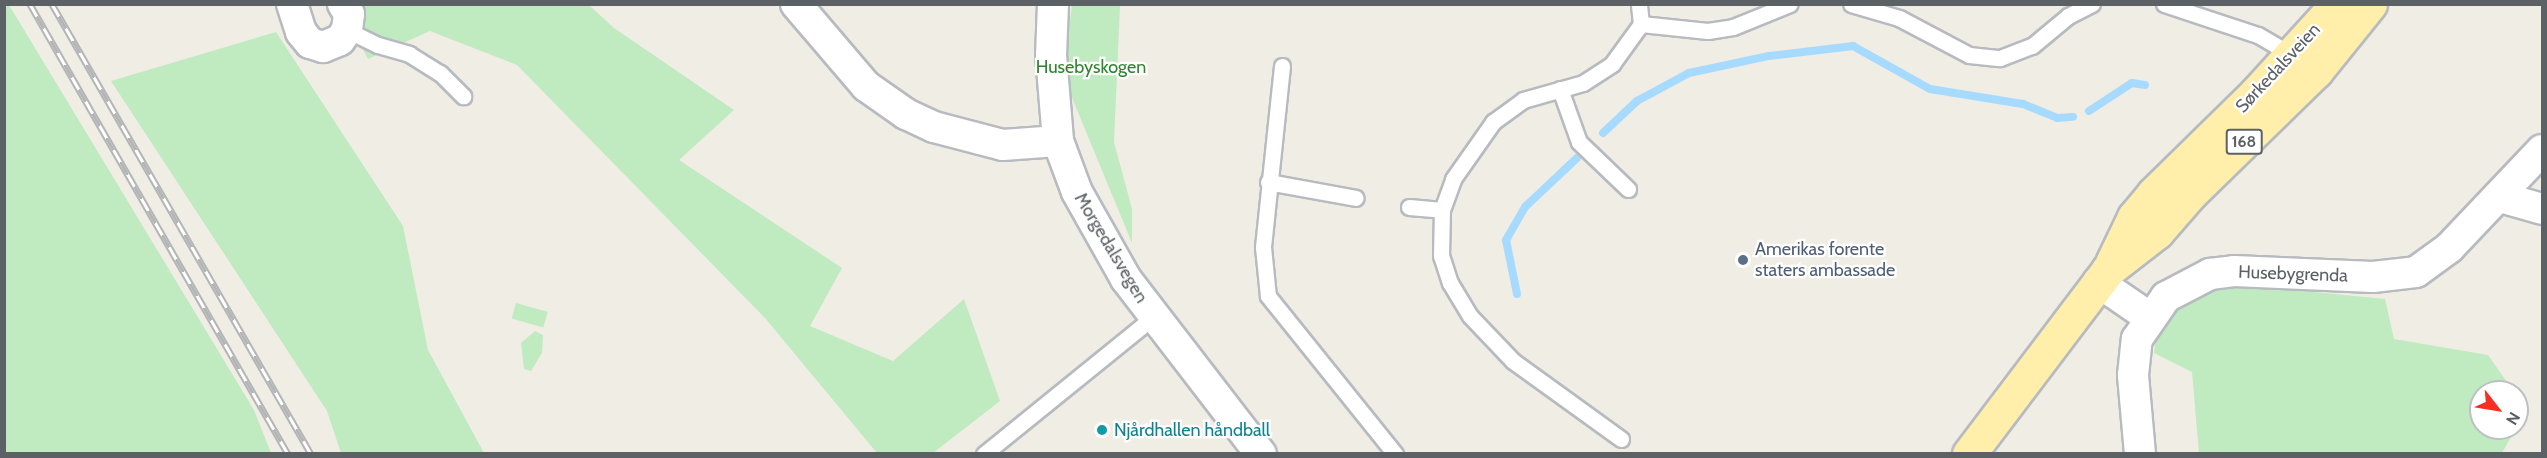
<!DOCTYPE html>
<meta charset="utf-8">
<style>
body{margin:0}
#map{position:relative;width:2547px;height:458px;overflow:hidden;background:#f0ede5;font-family:Cabin,sans-serif}
div>[style]{position:absolute}
[style*='--x']{left:calc(var(--x)*1px);top:calc(var(--y)*1px);width:calc(var(--w)*1px);rotate:calc(var(--a)*1deg)}
.green>*{inset:0;background:#c0eabf;transform-origin:0 0}
.stream>*{height:8px;margin:-4px;padding:0 4px;transform-origin:4px;border-radius:4px;background:#a6daff}
.roads{filter:drop-shadow(2px 0 #b7bbc0) drop-shadow(-2px 0 #b7bbc0) drop-shadow(0 2px #b7bbc0) drop-shadow(0 -2px #b7bbc0)}
.service>*{height:15px;margin:-7.5px;padding:0 7.5px;transform-origin:7.5px;border-radius:7.5px;background:#fff}
.minor>*{height:30px;margin:-15px;padding:0 15px;transform-origin:15px;border-radius:15px;background:#fff}
.primary>*{height:33px;margin:-16.5px;padding:0 16.5px;transform-origin:16.5px;border-radius:16.5px;background:#ffefab}
.rail>*{height:7px;margin-top:-3.5px;transform-origin:0;background:repeating-linear-gradient(90deg,#fff 0 14px,#b4b5b6 0 28px);box-sizing:border-box;border-block:2px solid #b4b5b6}
.dots>*{width:16px;height:16px;translate:-50% -50%;box-sizing:border-box;border:3px solid #fff;border-radius:50%}
span{translate:-50% -50%;white-space:nowrap;text-align:center;line-height:1.15;-webkit-text-stroke:4.5px #fff;paint-order:stroke}
.shield-label span{padding:2px 4px;background:#fff;border:2px solid;border-radius:4px;-webkit-text-stroke-width:0}
.shield-label{font-size:16px;color:#5c6166;font-weight:700}
.park-label{font-size:18px;color:#2d852f}
.street-label{font-size:18px;color:#5c6166}
.service-label{font-size:18px;color:#4e5e75}
.left{translate:0 -50%;text-align:left}
.culture-label{font-size:18px;color:#0d838f}
.frame{position:absolute;inset:0;border:6px solid #5c6166;pointer-events:none}
.north{position:absolute;left:2469px;top:380px;width:60px;height:60px;box-sizing:border-box;background:#fff;border:2px solid #bec0c2;border-radius:50%;rotate:121deg;font-size:16px;font-weight:700;line-height:24px;text-align:center;color:#5c6166}
.north::after{content:'';display:block;margin:auto;width:21px;height:27px;background:#f92e22;clip-path:polygon(50% 0,100% 100%,50% 72%,0 100%)}
</style>
<div id="map">
<div class="green">
<div style="clip-path:polygon(4px 5px,9px 5px,254px 410px,271px 453px,5px 453px)"></div>
<div style="clip-path:polygon(340px 5px,589px 5px,614px 28px,734px 110px,679px 160px,842px 268px,810px 326px,893px 361px,964px 299px,1000px 401px,933px 453px,877px 453px,765px 318px,517px 65px,430px 31px,368px 59px)"></div>
<div style="clip-path:polygon(1072px 5px,1120px 5px,1114px 142px,1132px 209px,1132px 243px,1063px 76px)"></div>
<div style="clip-path:polygon(276px 32px,403px 226px,428px 350px,484px 453px,341px 453px,327px 411px,111px 81px)"></div>
<div style="clip-path:polygon(2242px 285px,2385px 299px,2394px 339px,2488px 355px,2514px 392px,2481px 392px,2481px 428px,2516px 428px,2502px 453px,2199px 453px,2192px 372px,2154px 353px,2157px 333px,2177px 308px,2205px 293px)"></div>
<div style="left:516px;top:303px;width:33px;height:16px;rotate:16deg"></div>
<div style="clip-path:polygon(535px 331px,543px 335px,542px 353px,531px 371px,524px 369px,521px 343px)"></div>
<div style="clip-path:polygon(2517px 396px,2526px 409px,2517px 426px)"></div>
</div>
<div class="stream">
<div style="--x:2089;--y:111;--w:51;--a:-33.1"></div>
<div style="--x:2132;--y:83;--w:13;--a:9"></div>
<div style="--x:1603;--y:133;--w:47;--a:-43.3"></div>
<div style="--x:1637;--y:101;--w:59;--a:-28.3"></div>
<div style="--x:1689;--y:73;--w:82;--a:-12"></div>
<div style="--x:1769;--y:56;--w:85;--a:-6.8"></div>
<div style="--x:1853;--y:46;--w:88;--a:29.2"></div>
<div style="--x:1930;--y:89;--w:94;--a:9.2"></div>
<div style="--x:2023;--y:104;--w:37;--a:22"></div>
<div style="--x:2057;--y:118;--w:16;--a:-4"></div>
<div style="--x:1517;--y:294;--w:55;--a:-101.5"></div>
<div style="--x:1506;--y:240;--w:39;--a:-60"></div>
<div style="--x:1526;--y:206;--w:70;--a:-43.3"></div>
</div>
<div class="roads">
<div class="service">
<div style="--x:1851;--y:4;--w:50;--a:16.3"></div>
<div style="--x:1899;--y:18;--w:79;--a:27.9"></div>
<div style="--x:1969;--y:55;--w:31;--a:6"></div>
<div style="--x:2000;--y:58;--w:34;--a:-21"></div>
<div style="--x:2032;--y:46;--w:47;--a:-39.8"></div>
<div style="--x:2068;--y:16;--w:27;--a:-27"></div>
<div style="--x:2164;--y:4;--w:99;--a:18.3"></div>
<div style="--x:2258;--y:35;--w:42;--a:30.3"></div>
<div style="--x:1641;--y:24;--w:67;--a:6"></div>
<div style="--x:1708;--y:31;--w:25;--a:-9"></div>
<div style="--x:1733;--y:27;--w:61;--a:-22"></div>
<div style="--x:347;--y:30;--w:34;--a:26"></div>
<div style="--x:378;--y:45;--w:32;--a:16"></div>
<div style="--x:409;--y:54;--w:36;--a:32"></div>
<div style="--x:440;--y:73;--w:33;--a:45"></div>
<div style="--x:1282;--y:66;--w:182;--a:96"></div>
<div style="--x:1263;--y:247;--w:49;--a:84.2"></div>
<div style="--x:1268;--y:296;--w:203;--a:51.2"></div>
<div style="--x:1560;--y:89;--w:56;--a:70.3"></div>
<div style="--x:1579;--y:142;--w:68;--a:43.8"></div>
<div style="--x:1268;--y:182;--w:89;--a:10.3"></div>
<div style="--x:1409;--y:207;--w:33;--a:5"></div>
<div style="--x:1621;--y:439;--w:133;--a:-144.2"></div>
<div style="--x:1513;--y:361;--w:62;--a:-133.7"></div>
<div style="--x:1470;--y:316;--w:39;--a:-121"></div>
<div style="--x:1450;--y:283;--w:28;--a:-108"></div>
<div style="--x:1441;--y:256;--w:46;--a:-88.8"></div>
<div style="--x:1442;--y:210;--w:33;--a:-70"></div>
<div style="--x:1453;--y:179;--w:70;--a:-54.9"></div>
<div style="--x:1493;--y:122;--w:37;--a:-36"></div>
<div style="--x:1523;--y:100;--w:62;--a:-15.8"></div>
<div style="--x:1583;--y:83;--w:35;--a:-33"></div>
<div style="--x:1612;--y:64;--w:49;--a:-54.1"></div>
<div style="--x:1641;--y:24;--w:20;--a:-96"></div>
<div style="--x:984;--y:454;--w:218;--a:-39"></div>
</div>
<div class="minor">
<div style="--x:292;--y:4;--w:29;--a:72"></div>
<div style="--x:301;--y:32;--w:14;--a:51"></div>
<div style="--x:310;--y:43;--w:14;--a:17"></div>
<div style="--x:323;--y:47;--w:18;--a:-22"></div>
<div style="--x:340;--y:40;--w:12;--a:-55"></div>
<div style="--x:347;--y:30;--w:16;--a:-83"></div>
<div style="--x:349;--y:14;--w:12;--a:-121"></div>
<div style="--x:796;--y:4;--w:108;--a:49.5"></div>
<div style="--x:866;--y:86;--w:49;--a:35"></div>
<div style="--x:906;--y:114;--w:31;--a:25"></div>
<div style="--x:934;--y:127;--w:71;--a:14.6"></div>
<div style="--x:1003;--y:145;--w:55;--a:-4.2"></div>
<div style="--x:1058;--y:141;--w:54;--a:69.6"></div>
<div style="--x:1077;--y:192;--w:100;--a:60.6"></div>
<div style="--x:1126;--y:279;--w:221;--a:52.4"></div>
<div style="--x:1053;--y:4;--w:51;--a:92.2"></div>
<div style="--x:1051;--y:55;--w:86;--a:85.3"></div>
<div style="--x:2500;--y:197;--w:44;--a:15.9"></div>
<div style="--x:2098;--y:282;--w:62;--a:34.5"></div>
<div style="--x:2140;--y:454;--w:79;--a:-95.1"></div>
<div style="--x:2133;--y:375;--w:36;--a:-84"></div>
<div style="--x:2137;--y:339;--w:51;--a:-55.4"></div>
<div style="--x:2166;--y:297;--w:50;--a:-27.6"></div>
<div style="--x:2210;--y:274;--w:24;--a:-7"></div>
<div style="--x:2234;--y:271;--w:139;--a:2.5"></div>
<div style="--x:2373;--y:277;--w:43;--a:-6.6"></div>
<div style="--x:2416;--y:272;--w:41;--a:-36"></div>
<div style="--x:2449;--y:248;--w:135;--a:-46.5"></div>
</div>
<div class="primary">
<div style="--x:2112;--y:263;--w:51;--a:-64.4"></div>
<div style="--x:2134;--y:217;--w:30;--a:-50"></div>
<div style="--x:2153;--y:194;--w:146;--a:-44.4"></div>
<div style="--x:2257;--y:92;--w:119;--a:-47.7"></div>
<div style="--x:1969;--y:454;--w:231;--a:-52.9"></div>
<div style="--x:2108;--y:270;--w:62;--a:-37.8"></div>
<div style="--x:2157;--y:232;--w:50;--a:-49"></div>
<div style="--x:2190;--y:194;--w:176;--a:-44.3"></div>
<div style="--x:2316;--y:71;--w:86;--a:-51.1"></div>
</div>
</div>
<div class="rail">
<div style="--x:30;--y:4;--w:519;--a:60.17"></div>
<div style="--x:52;--y:4;--w:519;--a:60.08"></div>
</div>
<div class="dots">
<div style="left:1743px;top:260px;background:#5c6f8a"></div>
<div style="left:1102px;top:430px;background:#0f9aa8"></div>
</div>
<div class="shield-label">
<span style="left:2244px;top:142px">168</span>
</div>
<div class="park-label">
<span style="left:1091px;top:67px">Husebyskogen</span>
</div>
<div class="street-label">
<span style="left:2278px;top:68px;rotate:-47deg">Sørkedalsveien</span>
<span style="left:1111px;top:248px;rotate:59deg">Morgedalsvegen</span>
<span style="left:2293px;top:274px;rotate:2deg">Husebygrenda</span>
</div>
<div class="service-label">
<span class="left" style="left:1755px;top:260px">Amerikas forente<br>staters ambassade</span>
</div>
<div class="culture-label">
<span class="left" style="left:1114px;top:430px">Njårdhallen håndball</span>
</div>
<div class="frame"></div>
<div class="north">N</div>
</div>
